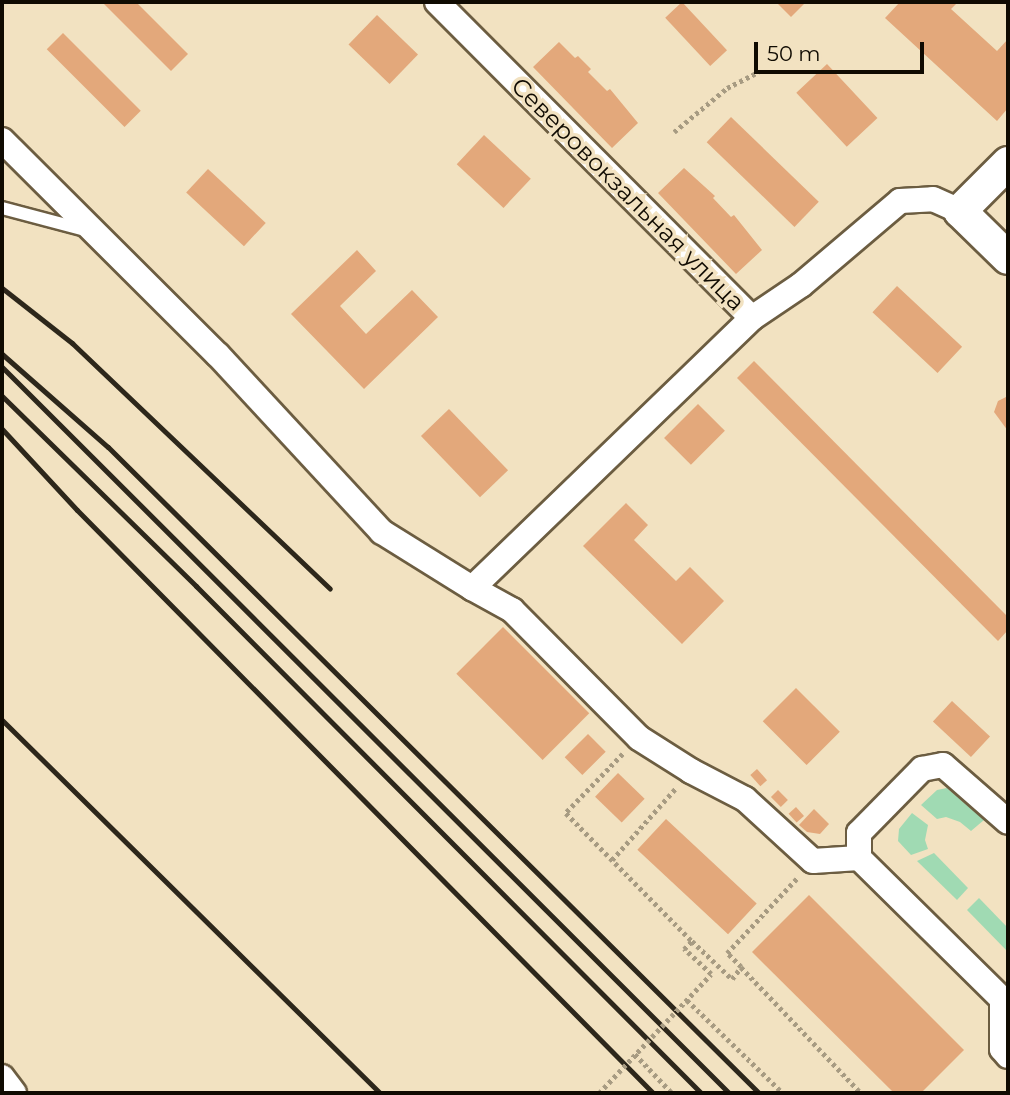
<!DOCTYPE html>
<meta charset="utf-8">
<style>
body{margin:0}
#map{position:relative;width:1010px;height:1095px;overflow:hidden;background:#f2e2c1;font-family:Montserrat,sans-serif}
div>[style]{position:absolute}
[style*='--x']{left:calc(var(--x)*1px);top:calc(var(--y)*1px);width:calc(var(--w)*1px);rotate:calc(var(--a)*1deg)}
.green>*{inset:0;background:#a0dab3}
.building>*{inset:0;background:#e3a87b;transform-origin:0 0}
.path>*{height:4.5px;margin-top:-2.25px;transform-origin:0;background:repeating-linear-gradient(90deg,#a79b82 0 3.5px,transparent 0 7px)}
.roads{filter:drop-shadow(2px 0 #6c5d41) drop-shadow(-2px 0 #6c5d41) drop-shadow(0 2px #6c5d41) drop-shadow(0 -2px #6c5d41)}
.service>*{height:12px;margin:-6px;padding:0 6px;transform-origin:6px;border-radius:6px;background:#fff}
.minor>*{height:24px;margin:-12px;padding:0 12px;transform-origin:12px;border-radius:12px;background:#fff}
.tertiary>*{height:32px;margin:-16px;padding:0 16px;transform-origin:16px;border-radius:16px;background:#fff}
.rail>*{height:5px;margin:-2.5px;padding:0 2.5px;transform-origin:2.5px;border-radius:2.5px;background:#2d271b}
.path-bridge>*{height:4.5px;margin-top:-2.25px;transform-origin:0;background:repeating-linear-gradient(90deg,#a79b82 0 3.5px,transparent 0 7px)}
span{translate:-50% -50%;white-space:nowrap;text-align:center;line-height:1.15;-webkit-text-stroke:7px #f2e2c1;paint-order:stroke}
.street-label{font-size:24px;color:#100b02}
.frame{position:absolute;inset:0;border:4px solid #100b02;pointer-events:none}
.scale{position:absolute;left:754px;top:42px;width:170px;height:32px;box-sizing:border-box;border:4px solid #100b02;border-top:0;padding-left:9px;font-size:21px;line-height:24px;white-space:nowrap;color:#100b02;-webkit-text-stroke:5px #f2e2c1;paint-order:stroke}
</style>
<div id="map">
<div class="green">
<div style="clip-path:polygon(947px 788px,984px 820px,971px 831px,960px 822px,946px 817px,937px 819px,921px 805px,937px 790px)"></div>
<div style="clip-path:polygon(912px 813px,928px 825px,925px 840px,928px 849px,911px 855px,898px 841px,899px 829px)"></div>
<div style="clip-path:polygon(934px 853px,968px 888px,957px 900px,917px 861px)"></div>
<div style="clip-path:polygon(979px 898px,1008px 928px,1008px 952px,967px 910px)"></div>
</div>
<div class="building">
<div style="clip-path:polygon(102px 2px,136px 2px,188px 54px,171px 71px)"></div>
<div style="left:682px;top:2px;width:66px;height:23px;rotate:47deg"></div>
<div style="clip-path:polygon(776px 2px,806px 2px,791px 17px)"></div>
<div style="clip-path:polygon(900px 2px,958px 2px,951px 9px,997px 51px,1008px 39px,1008px 108px,997px 121px,885px 18px)"></div>
<div style="left:377px;top:15px;width:57px;height:41px;rotate:44deg"></div>
<div style="left:63px;top:33px;width:110px;height:23px;rotate:45deg"></div>
<div style="clip-path:polygon(559px 42px,575px 58px,578px 56px,591px 69px,588px 72px,607px 91px,610px 89px,638px 123px,612px 148px,533px 67px)"></div>
<div style="left:827px;top:64px;width:74px;height:42px;rotate:47deg"></div>
<div style="left:731px;top:117px;width:122px;height:35px;rotate:44deg"></div>
<div style="left:484px;top:135px;width:64px;height:40px;rotate:43deg"></div>
<div style="clip-path:polygon(684px 168px,715px 196px,713px 198px,731px 217px,734px 215px,762px 250px,736px 274px,658px 193px)"></div>
<div style="left:208px;top:169px;width:79px;height:32px;rotate:43deg"></div>
<div style="clip-path:polygon(357px 250px,376px 271px,340px 306px,366px 334px,412px 290px,438px 317px,364px 389px,291px 314px)"></div>
<div style="left:897px;top:286px;width:89px;height:36px;rotate:43deg"></div>
<div style="clip-path:polygon(754px 361px,1008px 617px,1008px 630px,998px 641px,737px 378px)"></div>
<div style="clip-path:polygon(1008px 396px,1008px 431px,994px 412px,998px 401px)"></div>
<div style="left:698px;top:404px;width:38px;height:48px;rotate:45deg"></div>
<div style="left:449px;top:409px;width:85px;height:39px;rotate:46deg"></div>
<div style="clip-path:polygon(626px 503px,648px 525px,634px 540px,676px 581px,690px 567px,724px 601px,682px 644px,583px 546px)"></div>
<div style="left:503px;top:627px;width:122px;height:66px;rotate:45deg"></div>
<div style="left:796px;top:688px;width:62px;height:47px;rotate:45deg"></div>
<div style="left:952px;top:701px;width:52px;height:28px;rotate:43deg"></div>
<div style="left:588px;top:734px;width:25px;height:33px;rotate:45deg"></div>
<div style="left:757px;top:769px;width:15px;height:9px;rotate:48deg"></div>
<div style="left:618px;top:773px;width:37px;height:33px;rotate:44deg"></div>
<div style="left:778px;top:790px;width:14px;height:10px;rotate:45deg"></div>
<div style="left:796px;top:807px;width:12px;height:10px;rotate:48deg"></div>
<div style="clip-path:polygon(814px 809px,829px 824px,820px 834px,807px 832px,799px 825px)"></div>
<div style="left:666px;top:819px;width:124px;height:42px;rotate:43deg"></div>
<div style="clip-path:polygon(809px 895px,964px 1050px,921px 1093px,894px 1093px,752px 952px)"></div>
</div>
<div class="path">
<div style="--x:674;--y:132;--w:69;--a:-39.7"></div>
<div style="--x:727;--y:88;--w:35;--a:-27"></div>
<div style="--x:623;--y:754;--w:82;--a:134"></div>
<div style="--x:566;--y:813;--w:180;--a:45.5"></div>
<div style="--x:612;--y:860;--w:96;--a:-48.4"></div>
<div style="--x:741;--y:967;--w:174;--a:46.4"></div>
<div style="--x:711;--y:974;--w:37;--a:-137"></div>
<div style="--x:684;--y:949;--w:11;--a:-45"></div>
<div style="--x:692;--y:941;--w:55;--a:43.5"></div>
<div style="--x:732;--y:979;--w:15;--a:-53"></div>
<div style="--x:741;--y:967;--w:20;--a:-135"></div>
<div style="--x:727;--y:953;--w:104;--a:-46.9"></div>
<div style="--x:687;--y:1000;--w:134;--a:44.1"></div>
<div style="--x:635;--y:1054;--w:54;--a:46.5"></div>
</div>
<div class="roads">
<div class="service">
<div style="--x:2;--y:208;--w:86;--a:14.8"></div>
</div>
<div class="minor">
<div style="--x:437;--y:2;--w:446;--a:45.1"></div>
<div style="--x:752;--y:318;--w:389;--a:136"></div>
<div style="--x:472;--y:588;--w:46;--a:28.8"></div>
<div style="--x:512;--y:610;--w:180;--a:45.2"></div>
<div style="--x:639;--y:738;--w:62;--a:32.4"></div>
<div style="--x:691;--y:771;--w:61;--a:27.4"></div>
<div style="--x:745;--y:799;--w:92;--a:42.4"></div>
<div style="--x:813;--y:861;--w:46;--a:-3.7"></div>
<div style="--x:859;--y:858;--w:201;--a:44.6"></div>
<div style="--x:1002;--y:999;--w:50;--a:90"></div>
<div style="--x:1002;--y:1049;--w:9;--a:49"></div>
<div style="--x:2;--y:140;--w:305;--a:44.9"></div>
<div style="--x:218;--y:355;--w:241;--a:47.2"></div>
<div style="--x:382;--y:532;--w:106;--a:31.9"></div>
<div style="--x:752;--y:318;--w:59;--a:-34"></div>
<div style="--x:801;--y:285;--w:130;--a:-40.3"></div>
<div style="--x:900;--y:201;--w:33;--a:-3"></div>
<div style="--x:933;--y:199;--w:30;--a:24"></div>
<div style="--x:859;--y:858;--w:25;--a:-90"></div>
<div style="--x:859;--y:833;--w:90;--a:-45.5"></div>
<div style="--x:922;--y:769;--w:21;--a:-11"></div>
<div style="--x:943;--y:765;--w:86;--a:41.2"></div>
<div style="--x:2;--y:1077;--w:20;--a:53"></div>
</div>
<div class="tertiary">
<div style="--x:1008;--y:163;--w:68;--a:135"></div>
<div style="--x:960;--y:211;--w:67;--a:44.4"></div>
</div>
</div>
<div class="rail">
<div style="--x:2;--y:288;--w:89;--a:38.2"></div>
<div style="--x:72;--y:343;--w:356;--a:43.6"></div>
<div style="--x:2;--y:354;--w:141;--a:41.3"></div>
<div style="--x:108;--y:447;--w:917;--a:44.78"></div>
<div style="--x:2;--y:367;--w:1027;--a:44.96"></div>
<div style="--x:2;--y:396;--w:272;--a:44.4"></div>
<div style="--x:196;--y:586;--w:716;--a:45.11"></div>
<div style="--x:2;--y:429;--w:110;--a:47.2"></div>
<div style="--x:77;--y:510;--w:820;--a:45.35"></div>
<div style="--x:2;--y:720;--w:531;--a:44.62"></div>
</div>
<div class="path-bridge">
<div style="--x:599;--y:1093;--w:163;--a:-46.7"></div>
</div>
<div class="street-label">
<span style="left:628px;top:194px;rotate:45deg">Северовокзальная улица</span>
</div>
<div class="frame"></div>
<div class="scale">50 m</div>
</div>
